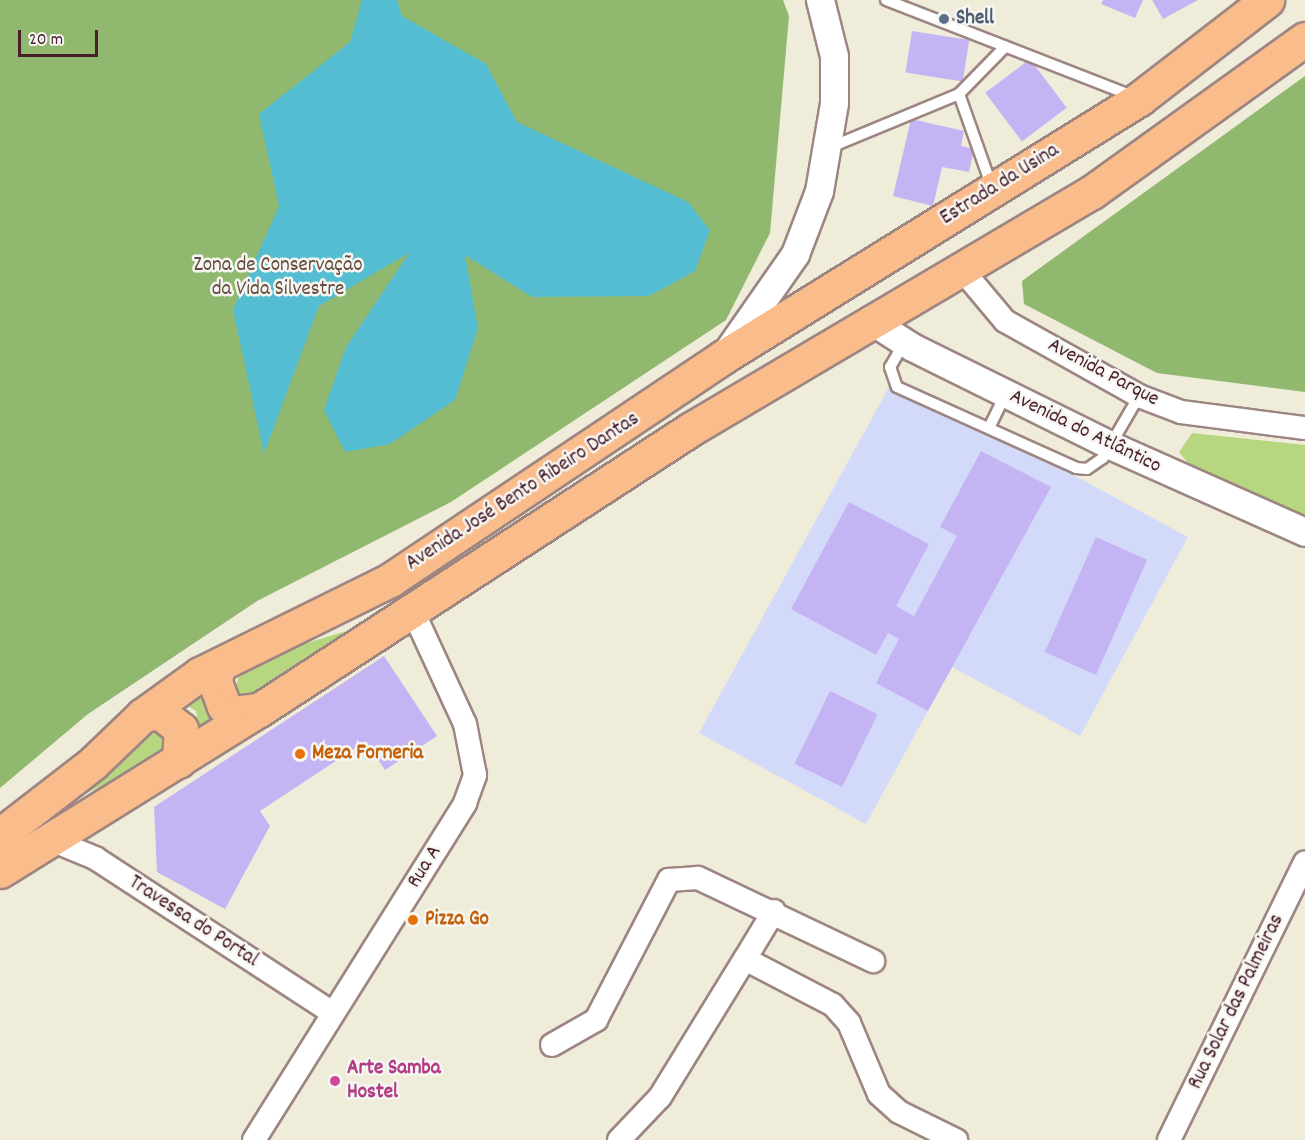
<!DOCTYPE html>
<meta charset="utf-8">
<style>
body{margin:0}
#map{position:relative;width:1305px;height:1140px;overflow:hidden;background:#f0ecda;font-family:Dekko,sans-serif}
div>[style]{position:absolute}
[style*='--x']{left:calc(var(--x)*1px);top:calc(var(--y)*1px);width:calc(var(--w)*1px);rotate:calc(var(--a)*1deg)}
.built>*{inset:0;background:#d3d9f9}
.green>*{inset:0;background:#b6d77f}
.forest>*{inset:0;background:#90b86e}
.water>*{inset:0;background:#55bdd2}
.building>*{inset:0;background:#c5b4f4;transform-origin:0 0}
.roads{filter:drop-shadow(2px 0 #9d8682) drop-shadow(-2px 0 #9d8682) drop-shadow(0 2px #9d8682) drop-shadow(0 -2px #9d8682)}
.service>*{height:10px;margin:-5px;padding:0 5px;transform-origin:5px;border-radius:5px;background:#fff}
.minor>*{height:22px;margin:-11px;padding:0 11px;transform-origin:11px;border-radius:11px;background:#fff}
.tertiary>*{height:27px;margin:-13.5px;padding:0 13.5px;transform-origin:13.5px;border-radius:13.5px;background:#fff}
.primary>*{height:33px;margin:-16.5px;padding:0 16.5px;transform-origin:16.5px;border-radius:16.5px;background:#fabc8b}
.dots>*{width:16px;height:16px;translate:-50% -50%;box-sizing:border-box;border:3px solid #f6f6f2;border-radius:50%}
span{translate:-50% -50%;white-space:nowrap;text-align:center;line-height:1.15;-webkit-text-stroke:5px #f6f6f2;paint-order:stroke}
.service-label{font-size:21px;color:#4e5e75;font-weight:700}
.left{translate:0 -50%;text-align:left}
.street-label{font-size:21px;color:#4a1f2b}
.park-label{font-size:21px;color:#654d40}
.food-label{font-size:21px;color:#c56008;font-weight:700}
.hotel-label{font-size:21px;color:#b23c85;font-weight:700}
.scale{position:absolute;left:18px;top:30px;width:80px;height:27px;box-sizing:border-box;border:3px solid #4a1f2b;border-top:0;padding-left:8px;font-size:18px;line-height:21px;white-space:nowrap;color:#4a1f2b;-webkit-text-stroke:4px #f6f6f2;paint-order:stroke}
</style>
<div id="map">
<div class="built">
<div style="clip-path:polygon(894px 378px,1188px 537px,1080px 736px,952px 667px,866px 824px,699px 733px)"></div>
</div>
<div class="green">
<div style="clip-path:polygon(1192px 433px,1305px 445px,1305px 516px,1188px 463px,1179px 452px)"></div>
<div style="clip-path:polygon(346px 631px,261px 700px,245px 699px,235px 691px,242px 663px)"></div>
<div style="clip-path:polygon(201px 684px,206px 706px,225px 715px,199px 731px,196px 711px,177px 699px)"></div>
<div style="clip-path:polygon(139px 726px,164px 731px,160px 757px,85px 794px)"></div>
</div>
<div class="forest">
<div style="clip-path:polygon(0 0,783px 0,789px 16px,770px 233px,726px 320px,451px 502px,257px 601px,88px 714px,0 788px)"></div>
<div style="clip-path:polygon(1305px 76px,1305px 392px,1157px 373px,1024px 304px,1022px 281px)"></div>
</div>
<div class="water">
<div style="clip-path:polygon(362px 0,397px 0,402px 16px,486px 64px,517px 122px,688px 202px,710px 230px,695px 271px,649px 296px,532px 297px,465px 255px,478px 328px,455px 400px,390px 444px,345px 452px,324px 410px,346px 347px,409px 253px,319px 306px,264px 454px,233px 310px,279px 206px,259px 114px,350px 42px)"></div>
</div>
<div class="building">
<div style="clip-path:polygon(1103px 0,1143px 0,1135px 18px,1101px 4px)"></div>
<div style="clip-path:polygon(1152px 0,1198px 0,1163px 19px)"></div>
<div style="left:912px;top:31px;width:58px;height:42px;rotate:9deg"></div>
<div style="left:1030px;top:59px;width:61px;height:56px;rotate:53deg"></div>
<div style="clip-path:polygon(911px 119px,964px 131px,961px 146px,974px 149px,969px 172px,942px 167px,933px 206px,893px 196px)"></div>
<div style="clip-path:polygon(981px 451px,1051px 487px,928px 711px,876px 683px,899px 639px,888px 633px,876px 655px,791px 609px,849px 502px,929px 544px,896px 606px,914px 616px,957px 536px,940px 527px)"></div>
<div style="left:1096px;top:537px;width:56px;height:126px;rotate:24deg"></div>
<div style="clip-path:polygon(384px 656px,437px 736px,385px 770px,366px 741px,260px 811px,270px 826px,225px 909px,157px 872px,154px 807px)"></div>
<div style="left:830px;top:691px;width:53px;height:81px;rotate:26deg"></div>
</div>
<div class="roads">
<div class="service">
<div style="--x:886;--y:0;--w:264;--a:21.3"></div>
<div style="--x:959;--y:94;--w:99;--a:70.5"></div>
<div style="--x:831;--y:147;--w:139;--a:-22.5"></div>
<div style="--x:959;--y:94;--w:66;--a:-45.6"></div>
<div style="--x:904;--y:343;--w:28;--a:120"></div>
<div style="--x:890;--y:367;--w:21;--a:71"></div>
<div style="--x:897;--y:387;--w:196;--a:24.3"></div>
<div style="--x:1076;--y:468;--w:11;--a:5"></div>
<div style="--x:1087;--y:469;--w:19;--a:-35"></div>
<div style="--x:1103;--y:458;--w:72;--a:-59.9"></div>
<div style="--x:989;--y:428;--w:39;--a:-64"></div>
</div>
<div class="minor">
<div style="--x:963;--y:271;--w:65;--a:50"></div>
<div style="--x:1005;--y:321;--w:154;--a:29.2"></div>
<div style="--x:1139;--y:396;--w:45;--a:20.9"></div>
<div style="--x:1181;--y:412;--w:125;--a:7.4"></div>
<div style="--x:49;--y:839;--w:50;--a:22.4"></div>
<div style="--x:95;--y:858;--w:284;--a:33.1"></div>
<div style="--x:745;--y:959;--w:56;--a:-58.9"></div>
<div style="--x:552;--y:1045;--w:51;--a:-29.6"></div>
<div style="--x:596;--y:1020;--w:158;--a:-62.5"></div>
<div style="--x:669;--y:880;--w:29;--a:-4"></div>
<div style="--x:698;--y:878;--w:194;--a:25.4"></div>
<div style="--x:254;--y:1140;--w:398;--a:-57.9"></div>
<div style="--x:465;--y:803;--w:30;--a:-70"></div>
<div style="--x:475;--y:775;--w:52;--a:-101.1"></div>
<div style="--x:465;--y:724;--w:129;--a:-114.8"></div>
<div style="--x:619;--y:1140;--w:59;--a:-46.4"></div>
<div style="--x:660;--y:1097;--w:162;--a:-58.4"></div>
<div style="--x:745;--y:959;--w:99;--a:27.6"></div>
<div style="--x:833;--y:1005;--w:24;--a:48"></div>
<div style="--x:849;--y:1023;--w:77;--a:67.1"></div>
<div style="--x:879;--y:1094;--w:27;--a:42"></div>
<div style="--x:899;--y:1112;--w:64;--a:26.2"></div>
<div style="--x:1169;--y:1140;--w:309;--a:-63.9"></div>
</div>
<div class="tertiary">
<div style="--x:870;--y:320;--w:50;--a:32.7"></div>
<div style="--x:912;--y:347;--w:223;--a:26.3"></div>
<div style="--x:1112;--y:446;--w:211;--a:24"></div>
<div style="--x:726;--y:353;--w:121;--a:-55.1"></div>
<div style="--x:795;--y:254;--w:67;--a:-69.1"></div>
<div style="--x:819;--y:191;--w:89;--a:-80.3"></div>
<div style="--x:834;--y:103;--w:47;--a:-90"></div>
<div style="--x:834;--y:56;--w:58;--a:-104"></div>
</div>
<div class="primary">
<div style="--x:220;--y:665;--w:15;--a:113"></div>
<div style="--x:214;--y:679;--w:29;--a:70"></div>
<div style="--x:224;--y:706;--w:11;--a:38"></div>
<div style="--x:233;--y:713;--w:26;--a:-7"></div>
<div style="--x:143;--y:715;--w:16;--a:-11"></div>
<div style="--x:159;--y:712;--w:28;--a:38"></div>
<div style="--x:181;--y:729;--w:32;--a:94"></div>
<div style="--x:0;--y:835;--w:118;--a:-37.7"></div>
<div style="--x:93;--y:763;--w:69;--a:-43.8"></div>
<div style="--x:143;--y:715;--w:70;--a:-35.7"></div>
<div style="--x:200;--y:674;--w:212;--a:-26.3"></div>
<div style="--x:390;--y:580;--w:401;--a:-33.8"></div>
<div style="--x:723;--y:357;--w:490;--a:-31.8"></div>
<div style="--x:1139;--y:99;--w:162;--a:-37.7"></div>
<div style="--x:0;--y:871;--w:305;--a:-31.9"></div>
<div style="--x:259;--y:710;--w:515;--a:-33.04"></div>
<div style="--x:691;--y:429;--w:466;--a:-30.6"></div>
<div style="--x:1092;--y:192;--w:262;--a:-35.7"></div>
</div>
</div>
<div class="dots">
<div style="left:944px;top:19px;background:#5c6f8a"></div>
<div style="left:300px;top:754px;background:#e8710a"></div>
<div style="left:413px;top:920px;background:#e8710a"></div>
<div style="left:335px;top:1081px;background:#d1479c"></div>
</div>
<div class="service-label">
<span class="left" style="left:956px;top:19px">Shell</span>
</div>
<div class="street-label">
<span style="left:1000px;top:185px;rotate:-32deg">Estrada da Usina</span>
<span style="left:1103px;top:373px;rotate:28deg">Avenida Parque</span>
<span style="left:1085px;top:432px;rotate:26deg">Avenida do Atlântico</span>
<span style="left:523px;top:492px;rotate:-33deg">Avenida José Bento Ribeiro Dantas</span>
<span style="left:425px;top:867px;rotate:-58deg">Rua A</span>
<span style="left:193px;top:922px;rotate:33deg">Travessa do Portal</span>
<span style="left:1237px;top:1002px;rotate:-64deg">Rua Solar das Palmeiras</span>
</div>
<div class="park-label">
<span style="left:278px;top:278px">Zona de Conservação<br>da Vida Silvestre</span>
</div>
<div class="food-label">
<span class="left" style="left:312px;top:754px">Meza Forneria</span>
<span class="left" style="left:425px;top:920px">Pizza Go</span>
</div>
<div class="hotel-label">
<span class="left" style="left:347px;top:1081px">Arte Samba<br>Hostel</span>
</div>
<div class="scale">20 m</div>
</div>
